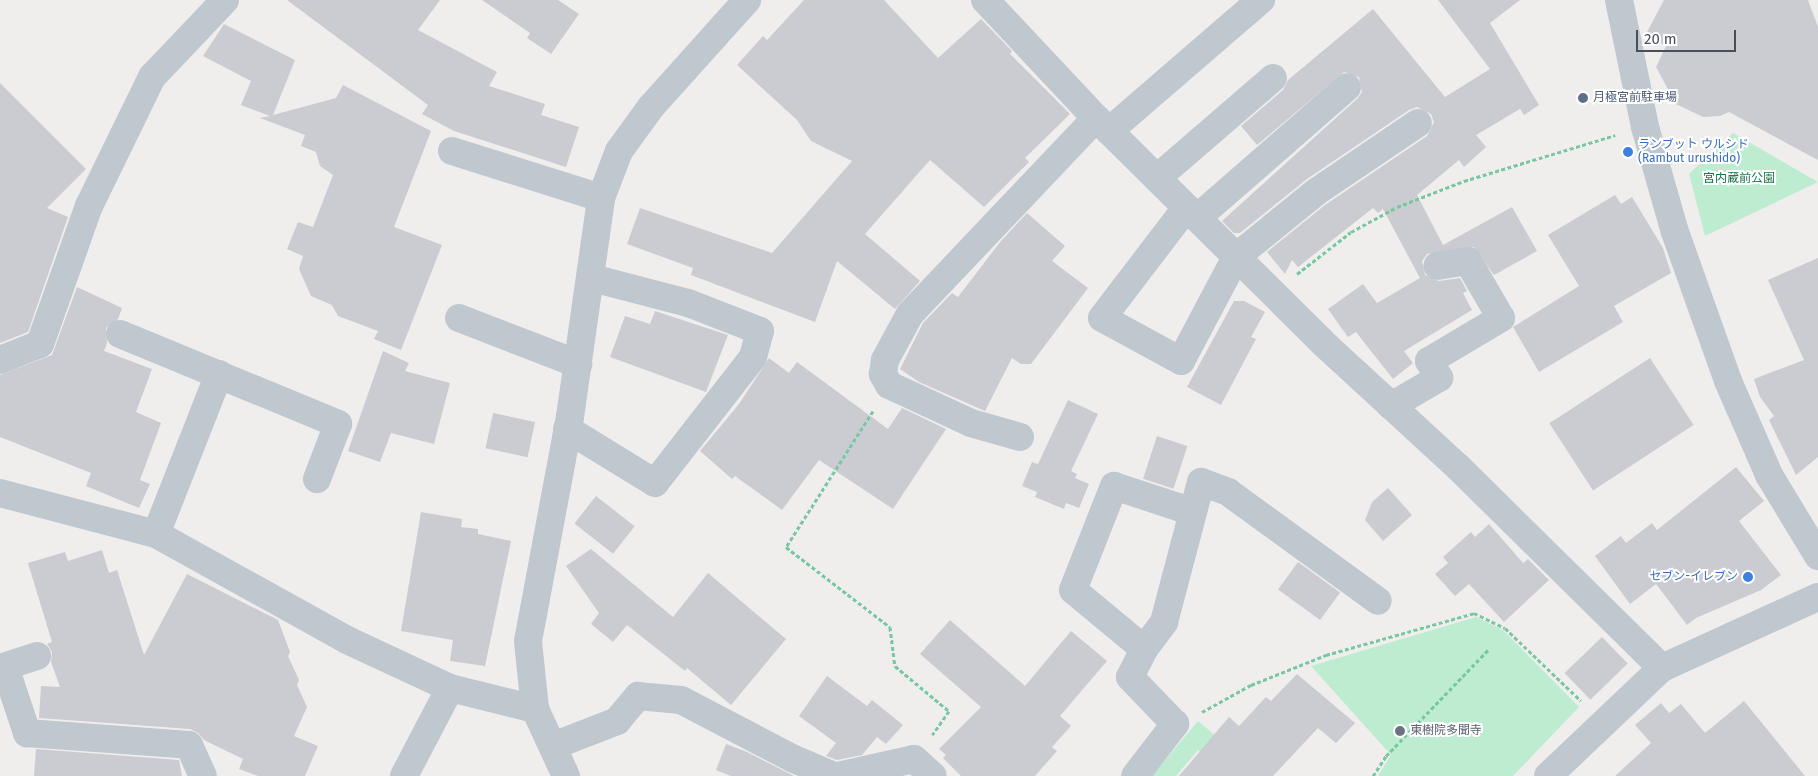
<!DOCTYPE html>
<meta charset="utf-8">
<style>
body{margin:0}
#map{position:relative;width:1818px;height:776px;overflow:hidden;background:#f0eded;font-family:"Fira Sans","Noto Sans JP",sans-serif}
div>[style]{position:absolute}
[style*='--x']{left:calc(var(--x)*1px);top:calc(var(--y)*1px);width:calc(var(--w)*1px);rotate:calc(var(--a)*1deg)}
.green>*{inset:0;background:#bdecd0}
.building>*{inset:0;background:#caccd2;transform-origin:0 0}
.path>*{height:3px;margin-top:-1.5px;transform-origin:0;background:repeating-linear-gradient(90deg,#77c8a2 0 4px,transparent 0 6.5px)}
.minor>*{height:28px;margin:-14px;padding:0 14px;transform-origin:14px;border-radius:14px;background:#bfc7cf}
.dots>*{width:14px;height:14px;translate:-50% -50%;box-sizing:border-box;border:2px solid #fff;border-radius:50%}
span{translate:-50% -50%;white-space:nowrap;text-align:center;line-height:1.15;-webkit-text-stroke:4px #fff;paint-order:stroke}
.service-label{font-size:12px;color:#4e5e75}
.left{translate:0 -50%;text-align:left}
.shop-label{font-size:12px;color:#366cbe}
.right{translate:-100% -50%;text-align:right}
.park-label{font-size:12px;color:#1b774b}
.worship-label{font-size:12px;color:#5b616d}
.scale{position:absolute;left:1636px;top:30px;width:100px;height:22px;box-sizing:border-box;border:2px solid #47505a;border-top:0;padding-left:6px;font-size:15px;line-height:18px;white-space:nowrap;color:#47505a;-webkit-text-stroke:4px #fff;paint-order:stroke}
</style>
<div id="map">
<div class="green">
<div style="clip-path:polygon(1733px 133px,1818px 182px,1705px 236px,1689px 174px)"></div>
<div style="clip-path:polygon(1476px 617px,1503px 630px,1579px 707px,1513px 776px,1378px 776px,1391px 755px,1311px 666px)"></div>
<div style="clip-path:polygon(1198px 721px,1217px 737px,1203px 754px,1198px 750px,1176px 776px,1152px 776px)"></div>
</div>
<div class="building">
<div style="clip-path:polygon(287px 0,440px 0,418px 30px,497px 72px,489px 86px,545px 104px,541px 115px,579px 127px,566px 167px,454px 131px,422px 114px,428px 105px)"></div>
<div style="clip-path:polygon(482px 0,558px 0,579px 14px,551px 54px,527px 38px,530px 33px)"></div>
<div style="clip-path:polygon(804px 0,884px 0,938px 58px,981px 19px,1012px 51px,1010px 54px,1070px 114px,1025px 158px,1029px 162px,984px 207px,930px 160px,865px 234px,920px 281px,895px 309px,837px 261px,815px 322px,691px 275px,693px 268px,627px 244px,640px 208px,772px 253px,852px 161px,811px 141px,797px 120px,737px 65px,763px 36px,767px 40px)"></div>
<div style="clip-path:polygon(1438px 0,1520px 0,1490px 23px,1539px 105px,1524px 115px,1520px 109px,1476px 135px,1486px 147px,1464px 167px,1459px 160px,1417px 195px,1443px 245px,1512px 207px,1537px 251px,1494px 275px,1474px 247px,1427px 254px,1422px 261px,1425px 275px,1439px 281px,1460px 278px,1467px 291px,1463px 293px,1472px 310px,1404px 351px,1413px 363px,1393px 379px,1356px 332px,1348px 337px,1328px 309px,1363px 284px,1377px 303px,1420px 278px,1383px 209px,1378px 213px,1373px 208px,1298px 267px,1292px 260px,1285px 274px,1267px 252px,1325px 205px,1427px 136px,1434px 122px,1431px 114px,1417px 107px,1409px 110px,1307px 179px,1240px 233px,1234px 233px,1222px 221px,1358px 98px,1362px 92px,1359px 77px,1344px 72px,1257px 145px,1241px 126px,1283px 90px,1288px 80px,1373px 9px,1445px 97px,1490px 69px)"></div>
<div style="clip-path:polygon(1664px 0,1808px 0,1818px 27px,1818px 160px,1729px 112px,1720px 116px,1703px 117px,1676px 104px,1656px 67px,1666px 46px,1646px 34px)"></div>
<div style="clip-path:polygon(224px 24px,295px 60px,273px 115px,336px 98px,343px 85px,431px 131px,394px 227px,442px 245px,401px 350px,374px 339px,378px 331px,338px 316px,332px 305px,311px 296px,299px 269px,303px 256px,287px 249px,298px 222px,313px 227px,333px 175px,320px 166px,316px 152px,301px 146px,305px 135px,260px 118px,270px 116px,241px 105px,251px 81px,203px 56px)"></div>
<div style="clip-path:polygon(0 83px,86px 169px,47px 208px,68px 217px,28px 332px,0 343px)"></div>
<div style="clip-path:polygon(1615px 195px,1621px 204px,1632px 197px,1663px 248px,1671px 273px,1614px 306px,1623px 322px,1539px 372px,1513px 327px,1579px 286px,1548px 235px)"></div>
<div style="clip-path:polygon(1027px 213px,1065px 246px,1052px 261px,1088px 288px,1031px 364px,1021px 364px,1012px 358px,985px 411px,919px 382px,900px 369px,923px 323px,952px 293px,958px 297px,1001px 241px)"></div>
<div style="clip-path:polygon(1818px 258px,1818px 457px,1796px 475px,1769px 420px,1774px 416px,1760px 397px,1754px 379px,1804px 360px,1768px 280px)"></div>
<div style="clip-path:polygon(77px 287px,122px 308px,118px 319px,106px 328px,107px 343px,104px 351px,152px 369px,136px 412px,161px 423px,140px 480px,150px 484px,139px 508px,86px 486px,91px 473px,0 437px,0 375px,52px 355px)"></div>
<div style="clip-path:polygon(1234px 301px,1244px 301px,1265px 312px,1251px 337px,1256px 339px,1221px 405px,1187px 387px)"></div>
<div style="clip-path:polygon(655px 311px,728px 335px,706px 392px,610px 357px,625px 316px,650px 324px)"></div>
<div style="clip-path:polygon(383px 351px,409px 363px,405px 371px,450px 383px,434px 444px,391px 433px,380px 462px,348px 451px)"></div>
<div style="clip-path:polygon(769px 358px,789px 373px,797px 362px,888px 429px,902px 408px,946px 429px,893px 509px,819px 460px,782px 510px,735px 476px,732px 479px,700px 451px,739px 404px)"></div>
<div style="left:1650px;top:358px;width:80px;height:120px;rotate:57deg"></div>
<div style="clip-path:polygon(1068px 400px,1098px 414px,1071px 471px,1077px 474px,1075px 478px,1089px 484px,1079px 508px,1066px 503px,1064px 509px,1035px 497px,1037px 492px,1022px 486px,1032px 462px,1038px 464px)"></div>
<div style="left:493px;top:413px;width:43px;height:36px;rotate:12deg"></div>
<div style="left:1157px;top:436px;width:32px;height:45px;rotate:18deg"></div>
<div style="clip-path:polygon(1736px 467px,1764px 501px,1739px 521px,1781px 575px,1761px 590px,1696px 618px,1687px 625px,1656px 584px,1630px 604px,1595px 556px,1621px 536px,1626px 543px,1652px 523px,1657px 530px)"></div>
<div style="clip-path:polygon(1388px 488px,1412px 515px,1383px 541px,1365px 520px,1372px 502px)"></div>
<div style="left:596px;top:496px;width:49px;height:35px;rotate:38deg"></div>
<div style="clip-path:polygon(421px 512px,462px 519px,461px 527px,478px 529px,478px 534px,511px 541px,485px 666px,450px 661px,453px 640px,401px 631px)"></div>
<div style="clip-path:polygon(1489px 524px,1523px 563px,1528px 559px,1549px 580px,1504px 622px,1469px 584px,1455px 596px,1435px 574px,1448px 563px,1443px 557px,1471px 532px,1475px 537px)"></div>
<div style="clip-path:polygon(591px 549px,673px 617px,708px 573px,786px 639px,731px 705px,687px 668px,685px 671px,627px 625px,613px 642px,591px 624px,599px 613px,566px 566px)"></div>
<div style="clip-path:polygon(102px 550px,109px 573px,117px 570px,144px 655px,187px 574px,278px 620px,290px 652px,288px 656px,299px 680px,297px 685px,307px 707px,294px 736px,318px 746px,305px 776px,258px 776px,239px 769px,243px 759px,204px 740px,198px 733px,190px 729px,39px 718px,41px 686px,60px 687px,51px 662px,52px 652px,47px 644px,52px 642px,28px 563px,65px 552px,68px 561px)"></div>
<div style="left:1298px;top:562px;width:52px;height:34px;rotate:36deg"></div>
<div style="clip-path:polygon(950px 620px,1025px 686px,1071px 631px,1107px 661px,1060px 716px,1071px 726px,1052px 747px,1057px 751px,1035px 776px,961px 776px,943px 758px,946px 755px,939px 749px,981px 707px,920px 654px)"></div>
<div style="left:1602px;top:637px;width:37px;height:52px;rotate:46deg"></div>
<div style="clip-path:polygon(1297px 674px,1355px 723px,1336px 743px,1318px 728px,1273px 776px,1179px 776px,1229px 717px,1239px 726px,1266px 697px,1271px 701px)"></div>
<div style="clip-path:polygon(827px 676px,867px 706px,872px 700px,903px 725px,886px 744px,877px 737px,862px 755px,837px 760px,826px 756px,836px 743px,799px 716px)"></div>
<div style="clip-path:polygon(1744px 701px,1805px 776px,1615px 776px,1651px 743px,1635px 725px,1661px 703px,1669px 713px,1681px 704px,1705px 733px)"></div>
<div style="clip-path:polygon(726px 744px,747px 752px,794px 776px,731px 776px,716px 770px)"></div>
<div style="clip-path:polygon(36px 749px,179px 760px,182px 776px,34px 776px)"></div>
</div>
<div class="path">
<div style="--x:1297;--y:274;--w:68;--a:-37.9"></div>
<div style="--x:1351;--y:232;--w:52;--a:-28.5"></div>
<div style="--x:1397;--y:207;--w:72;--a:-21.2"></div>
<div style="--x:1464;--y:181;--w:158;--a:-16.9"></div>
<div style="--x:873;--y:411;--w:161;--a:122.6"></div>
<div style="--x:786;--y:547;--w:131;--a:37.6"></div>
<div style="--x:890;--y:627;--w:39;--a:83"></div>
<div style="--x:895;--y:666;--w:70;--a:39.8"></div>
<div style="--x:949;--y:711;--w:29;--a:125"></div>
<div style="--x:1202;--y:712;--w:56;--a:-28.9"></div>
<div style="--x:1251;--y:685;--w:81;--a:-21.8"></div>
<div style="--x:1326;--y:655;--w:154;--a:-15.8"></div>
<div style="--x:1474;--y:613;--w:34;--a:26"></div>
<div style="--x:1505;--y:628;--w:105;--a:43.8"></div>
<div style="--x:1373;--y:776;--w:24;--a:-57"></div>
<div style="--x:1386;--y:756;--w:149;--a:-46.1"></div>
</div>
<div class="minor">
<div style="--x:985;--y:0;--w:162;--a:46.8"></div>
<div style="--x:1096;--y:118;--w:318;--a:44.7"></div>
<div style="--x:1322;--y:342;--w:185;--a:42.6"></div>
<div style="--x:1458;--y:467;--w:286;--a:44.6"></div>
<div style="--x:1619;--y:0;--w:130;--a:78.4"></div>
<div style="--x:1645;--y:127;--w:109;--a:74.1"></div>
<div style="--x:1675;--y:232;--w:158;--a:70.4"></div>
<div style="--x:1728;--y:381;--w:103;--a:66.4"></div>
<div style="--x:1769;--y:475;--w:95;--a:58.8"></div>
<div style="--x:1109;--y:131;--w:201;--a:-40.8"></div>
<div style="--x:452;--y:151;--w:156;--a:17.5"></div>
<div style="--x:1157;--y:178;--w:153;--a:-40.8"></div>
<div style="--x:1186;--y:208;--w:138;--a:127.4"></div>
<div style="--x:1102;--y:318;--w:90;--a:28.6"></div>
<div style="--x:1181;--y:361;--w:118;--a:-62.1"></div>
<div style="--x:1236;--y:257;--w:103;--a:-39.1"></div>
<div style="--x:1316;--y:192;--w:123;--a:-34.1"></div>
<div style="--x:1197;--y:218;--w:199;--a:-41.1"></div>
<div style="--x:459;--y:318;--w:128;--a:21.1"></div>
<div style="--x:120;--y:334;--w:236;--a:22.4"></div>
<div style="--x:338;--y:424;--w:59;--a:110.9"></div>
<div style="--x:0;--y:360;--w:43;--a:-21.8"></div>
<div style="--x:40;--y:344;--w:146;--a:-70.5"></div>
<div style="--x:89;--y:206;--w:144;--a:-64"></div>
<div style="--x:152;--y:77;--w:106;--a:-46.5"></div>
<div style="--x:1391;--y:406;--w:56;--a:-30.3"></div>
<div style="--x:1439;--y:378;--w:20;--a:-120"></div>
<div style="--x:1429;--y:361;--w:84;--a:-30.8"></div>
<div style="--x:1501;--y:318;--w:66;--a:-120.1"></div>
<div style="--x:1468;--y:261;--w:31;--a:171"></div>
<div style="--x:567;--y:429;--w:103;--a:31.5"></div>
<div style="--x:655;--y:483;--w:160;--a:-52.1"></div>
<div style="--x:753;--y:357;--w:27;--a:-75"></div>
<div style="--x:760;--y:331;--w:77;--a:-158.7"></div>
<div style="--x:688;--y:303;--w:99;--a:-165.4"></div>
<div style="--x:1020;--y:437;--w:51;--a:-164.1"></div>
<div style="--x:971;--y:423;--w:90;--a:-155.1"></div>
<div style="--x:889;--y:385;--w:13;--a:-119"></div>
<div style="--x:883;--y:374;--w:14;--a:-82"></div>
<div style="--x:885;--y:360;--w:52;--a:-61.5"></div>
<div style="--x:910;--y:314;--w:270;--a:-46.5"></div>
<div style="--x:0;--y:493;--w:161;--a:14.7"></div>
<div style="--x:156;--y:534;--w:218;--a:29"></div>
<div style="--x:347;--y:640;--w:114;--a:25"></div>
<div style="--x:450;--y:688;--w:88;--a:13.9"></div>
<div style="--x:156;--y:534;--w:172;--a:-68.5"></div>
<div style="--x:1144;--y:649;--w:92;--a:-140.3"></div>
<div style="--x:1073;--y:590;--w:112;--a:-68.5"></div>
<div style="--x:1114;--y:486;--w:83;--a:18.2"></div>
<div style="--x:5;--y:667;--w:70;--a:71.6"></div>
<div style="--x:27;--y:733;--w:162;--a:4.2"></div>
<div style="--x:189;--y:745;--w:34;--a:66"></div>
<div style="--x:0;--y:668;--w:39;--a:-18"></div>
<div style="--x:553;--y:746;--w:69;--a:-21.3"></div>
<div style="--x:617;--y:721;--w:33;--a:-50"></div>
<div style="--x:638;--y:696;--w:43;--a:5.3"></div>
<div style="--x:681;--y:700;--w:127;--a:27.6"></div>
<div style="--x:794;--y:759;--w:43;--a:23"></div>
<div style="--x:404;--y:776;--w:99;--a:-62.4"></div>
<div style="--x:566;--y:776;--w:74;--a:-114.8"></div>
<div style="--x:535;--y:709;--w:68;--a:-95.9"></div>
<div style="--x:528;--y:641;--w:228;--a:-79.4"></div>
<div style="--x:570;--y:417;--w:221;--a:-81.9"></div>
<div style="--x:601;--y:198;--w:50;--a:-69"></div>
<div style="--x:619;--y:151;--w:54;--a:-54"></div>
<div style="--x:651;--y:107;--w:144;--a:-48.1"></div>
<div style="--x:838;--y:776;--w:78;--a:-12.6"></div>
<div style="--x:914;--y:759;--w:25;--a:42"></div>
<div style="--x:1135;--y:776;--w:66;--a:-52.4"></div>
<div style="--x:1175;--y:724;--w:65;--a:-133.8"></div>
<div style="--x:1130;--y:677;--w:31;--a:-63"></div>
<div style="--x:1144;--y:649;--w:34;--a:-53"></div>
<div style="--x:1164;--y:622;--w:145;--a:-75.2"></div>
<div style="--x:1201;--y:482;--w:29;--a:20"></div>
<div style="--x:1228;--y:492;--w:185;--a:36"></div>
<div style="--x:1548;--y:776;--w:157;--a:-43.5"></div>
<div style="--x:1662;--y:668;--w:171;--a:-24.5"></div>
</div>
<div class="dots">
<div style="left:1583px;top:98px;background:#5c6f8a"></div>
<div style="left:1628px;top:152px;background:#3f7fe0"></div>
<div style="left:1748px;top:577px;background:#3f7fe0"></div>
<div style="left:1400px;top:731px;background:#6b7280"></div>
</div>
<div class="service-label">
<span class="left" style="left:1593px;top:98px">月極宮前駐車場</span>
</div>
<div class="shop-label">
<span class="left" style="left:1638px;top:152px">ランブット ウルシド<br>(Rambut urushido)</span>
<span class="right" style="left:1738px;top:577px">セブン-イレブン</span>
</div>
<div class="park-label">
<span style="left:1739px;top:179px">宮内蔵前公園</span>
</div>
<div class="worship-label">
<span class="left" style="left:1410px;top:731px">東樹院多聞寺</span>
</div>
<div class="scale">20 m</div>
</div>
